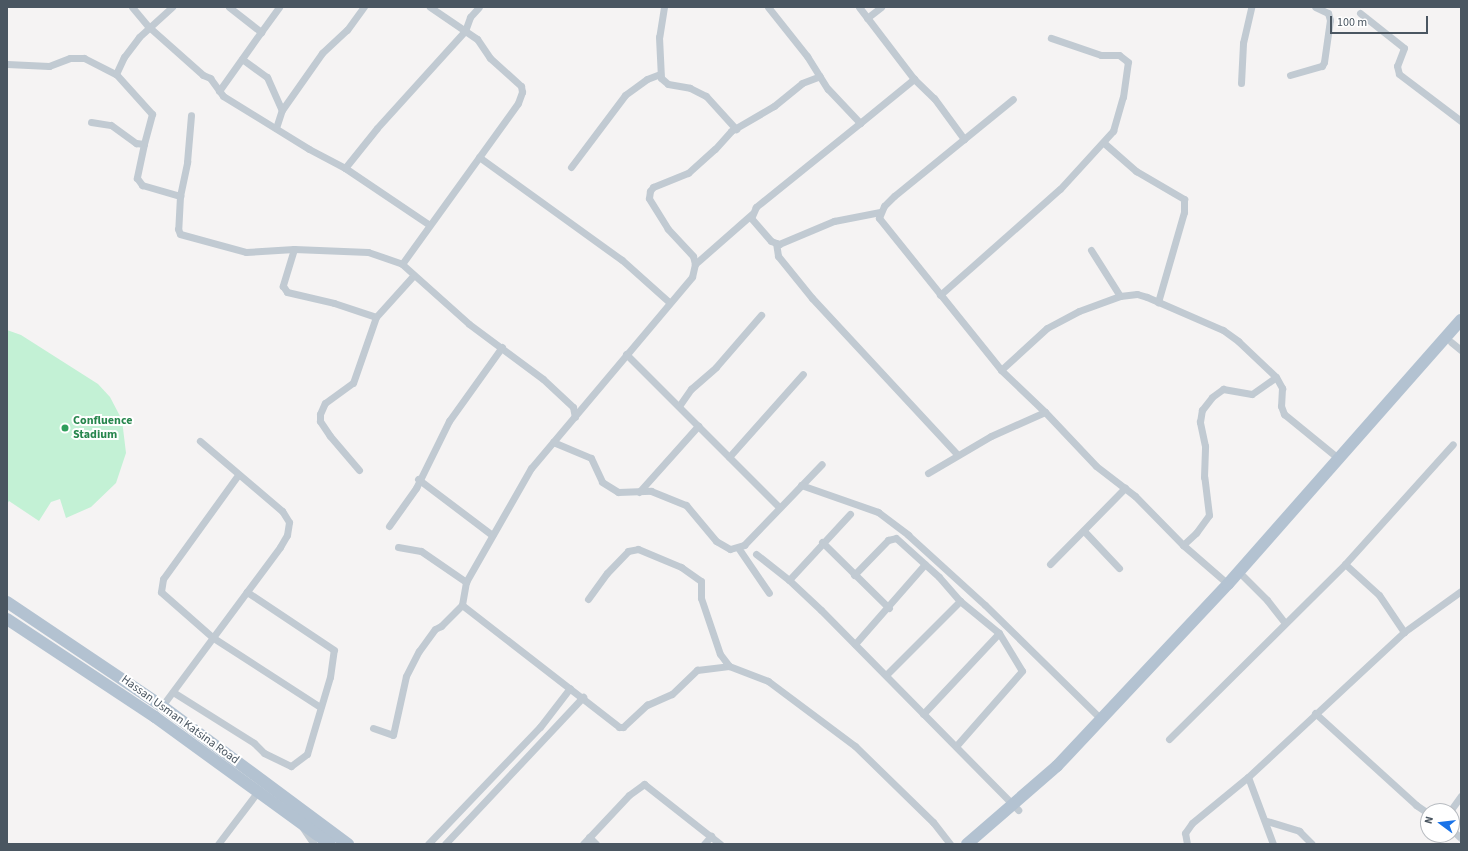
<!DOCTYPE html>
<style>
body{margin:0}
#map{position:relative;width:1468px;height:851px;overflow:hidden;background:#f5f3f3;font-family:"Source Sans 3",sans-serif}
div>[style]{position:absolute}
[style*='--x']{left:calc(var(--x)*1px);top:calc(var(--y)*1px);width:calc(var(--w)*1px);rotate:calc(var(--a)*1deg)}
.green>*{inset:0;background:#c3f1d5}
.minor>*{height:7px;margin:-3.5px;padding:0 3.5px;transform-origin:3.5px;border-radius:3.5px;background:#c1cad2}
.primary>*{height:12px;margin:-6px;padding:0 6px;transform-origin:6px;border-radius:6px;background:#b3c2d1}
.dots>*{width:11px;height:11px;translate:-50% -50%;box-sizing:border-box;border:2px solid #fff;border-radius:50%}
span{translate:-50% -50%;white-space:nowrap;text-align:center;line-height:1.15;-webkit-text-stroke:4px #fff;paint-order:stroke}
.leisure-label{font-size:12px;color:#27864d;font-weight:700}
.left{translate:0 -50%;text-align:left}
.street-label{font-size:12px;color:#4a5661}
.frame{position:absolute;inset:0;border:8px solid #4a5661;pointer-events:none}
.north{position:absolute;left:1420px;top:803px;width:40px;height:40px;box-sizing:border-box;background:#fff;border:1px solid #b7bbc0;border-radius:50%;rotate:285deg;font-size:11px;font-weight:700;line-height:16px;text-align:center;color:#4a5661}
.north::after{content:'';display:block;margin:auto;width:14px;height:18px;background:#1a73e8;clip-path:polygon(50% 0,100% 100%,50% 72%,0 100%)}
.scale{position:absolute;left:1330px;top:16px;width:98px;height:18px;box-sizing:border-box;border:2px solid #4a5661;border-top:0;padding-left:5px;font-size:12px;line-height:14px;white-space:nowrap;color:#4a5661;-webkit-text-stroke:3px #fff;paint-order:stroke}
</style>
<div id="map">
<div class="green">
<div style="clip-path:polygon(7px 330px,21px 335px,98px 384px,110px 397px,122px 420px,126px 453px,116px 483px,91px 507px,66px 518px,60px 499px,51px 502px,39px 521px,9px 501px,7px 504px)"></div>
</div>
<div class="minor">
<div style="--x:132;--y:7;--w:26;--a:50"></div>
<div style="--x:149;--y:27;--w:72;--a:41.6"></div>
<div style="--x:203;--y:75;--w:8;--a:23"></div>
<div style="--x:210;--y:78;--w:22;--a:54"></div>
<div style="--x:223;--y:96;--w:101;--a:31.6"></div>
<div style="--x:309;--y:149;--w:41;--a:27.8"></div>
<div style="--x:345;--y:168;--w:100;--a:34"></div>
<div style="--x:229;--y:7;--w:41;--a:38"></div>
<div style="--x:261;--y:32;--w:31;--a:-54"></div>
<div style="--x:664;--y:7;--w:30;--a:99"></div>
<div style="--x:659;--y:37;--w:41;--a:87.2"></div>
<div style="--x:661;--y:78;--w:9;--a:41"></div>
<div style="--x:668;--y:84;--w:22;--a:10"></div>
<div style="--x:690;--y:88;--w:18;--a:27"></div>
<div style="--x:706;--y:96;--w:45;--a:47.7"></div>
<div style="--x:768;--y:7;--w:63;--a:51.5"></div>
<div style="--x:807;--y:56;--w:39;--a:58"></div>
<div style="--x:828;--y:89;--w:47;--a:46.7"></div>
<div style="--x:860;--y:123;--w:70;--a:-39.2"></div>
<div style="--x:914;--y:79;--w:28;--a:44"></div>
<div style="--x:934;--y:98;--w:51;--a:53.8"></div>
<div style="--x:964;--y:139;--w:90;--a:140.8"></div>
<div style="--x:894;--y:196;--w:14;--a:135"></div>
<div style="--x:884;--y:206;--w:13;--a:113"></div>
<div style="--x:879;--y:218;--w:195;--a:51.2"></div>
<div style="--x:1001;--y:370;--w:61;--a:43.7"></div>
<div style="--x:1045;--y:412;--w:74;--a:46.6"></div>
<div style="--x:1096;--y:466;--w:49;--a:37.6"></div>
<div style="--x:1135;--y:496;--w:69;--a:45.6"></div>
<div style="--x:1183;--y:545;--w:60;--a:40.9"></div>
<div style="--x:859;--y:7;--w:91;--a:52.6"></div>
<div style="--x:1360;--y:13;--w:56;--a:38.5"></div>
<div style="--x:1404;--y:48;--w:19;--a:111"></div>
<div style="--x:1397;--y:66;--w:8;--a:76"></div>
<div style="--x:1399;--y:74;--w:78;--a:37.2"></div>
<div style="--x:867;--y:18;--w:18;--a:-38"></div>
<div style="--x:242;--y:59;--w:31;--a:36"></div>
<div style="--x:267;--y:77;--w:36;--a:66"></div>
<div style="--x:7;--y:64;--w:42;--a:2.7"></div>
<div style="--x:49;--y:66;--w:22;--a:-21"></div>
<div style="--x:70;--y:58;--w:14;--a:0"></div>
<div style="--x:84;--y:58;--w:36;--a:27"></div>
<div style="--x:116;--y:74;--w:54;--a:48"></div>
<div style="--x:152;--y:114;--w:31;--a:105"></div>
<div style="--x:116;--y:74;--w:19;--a:-65"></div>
<div style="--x:124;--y:57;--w:25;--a:-53"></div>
<div style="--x:139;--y:37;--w:45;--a:-42.3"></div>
<div style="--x:1290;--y:75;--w:33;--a:-16"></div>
<div style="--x:1322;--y:66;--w:4;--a:-63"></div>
<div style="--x:1324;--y:62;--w:42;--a:-81.9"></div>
<div style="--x:1330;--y:20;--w:7;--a:-106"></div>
<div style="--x:1328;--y:13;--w:14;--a:-155"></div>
<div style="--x:1241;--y:83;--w:40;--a:-87.1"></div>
<div style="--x:1243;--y:43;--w:37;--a:-77"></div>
<div style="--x:219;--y:91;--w:72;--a:-54.6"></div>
<div style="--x:91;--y:122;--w:20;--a:9"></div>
<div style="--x:111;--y:125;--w:31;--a:36"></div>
<div style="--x:136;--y:143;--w:8;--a:7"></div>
<div style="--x:144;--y:144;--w:35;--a:102"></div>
<div style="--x:137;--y:178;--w:9;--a:54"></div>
<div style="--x:142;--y:185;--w:40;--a:16"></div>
<div style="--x:180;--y:196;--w:33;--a:93"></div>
<div style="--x:178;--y:229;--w:5;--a:68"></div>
<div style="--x:180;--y:234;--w:68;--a:15.3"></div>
<div style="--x:246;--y:252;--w:48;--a:-3.6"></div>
<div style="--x:294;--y:249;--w:74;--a:2.3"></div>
<div style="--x:368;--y:252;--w:36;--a:19"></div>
<div style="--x:402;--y:264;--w:90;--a:41.8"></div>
<div style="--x:469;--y:324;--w:92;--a:36.6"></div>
<div style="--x:543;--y:379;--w:41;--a:43"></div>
<div style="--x:573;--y:407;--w:10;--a:79"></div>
<div style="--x:860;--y:123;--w:134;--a:141.1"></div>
<div style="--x:756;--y:207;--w:12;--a:114"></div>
<div style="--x:751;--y:218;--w:30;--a:49"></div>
<div style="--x:771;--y:241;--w:9;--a:21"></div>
<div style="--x:779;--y:244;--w:60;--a:-22.7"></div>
<div style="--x:834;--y:221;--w:47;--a:-11.1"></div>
<div style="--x:276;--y:128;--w:19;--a:-72"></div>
<div style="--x:282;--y:110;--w:70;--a:-54.9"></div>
<div style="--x:322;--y:53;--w:34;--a:-43"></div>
<div style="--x:347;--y:30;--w:29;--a:-54"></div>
<div style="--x:964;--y:139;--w:63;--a:-39.2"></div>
<div style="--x:1104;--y:143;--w:43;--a:41.2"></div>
<div style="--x:1136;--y:171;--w:56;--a:30.3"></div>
<div style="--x:1184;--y:199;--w:13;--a:90"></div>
<div style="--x:1184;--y:212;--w:94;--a:106.1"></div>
<div style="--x:479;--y:157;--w:176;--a:35.8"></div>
<div style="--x:622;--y:260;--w:63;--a:41.8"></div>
<div style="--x:571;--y:167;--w:90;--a:-53.1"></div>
<div style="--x:625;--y:95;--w:27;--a:-36"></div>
<div style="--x:647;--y:79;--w:14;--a:-21"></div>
<div style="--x:345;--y:168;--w:51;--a:-51.3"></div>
<div style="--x:377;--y:128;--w:131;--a:-47.8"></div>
<div style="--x:465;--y:31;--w:15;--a:-70"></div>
<div style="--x:470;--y:17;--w:13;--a:-48"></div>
<div style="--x:180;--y:196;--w:35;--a:-78"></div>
<div style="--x:187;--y:162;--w:47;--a:-85.1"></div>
<div style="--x:752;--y:214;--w:76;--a:138.7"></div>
<div style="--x:695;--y:264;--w:13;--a:103"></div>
<div style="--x:692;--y:277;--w:250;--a:130.1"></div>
<div style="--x:531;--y:468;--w:131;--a:119.7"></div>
<div style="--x:466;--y:582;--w:23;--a:100"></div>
<div style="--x:462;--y:605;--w:199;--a:37.8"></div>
<div style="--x:619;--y:727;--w:4;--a:0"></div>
<div style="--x:623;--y:727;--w:33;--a:-43"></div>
<div style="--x:647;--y:705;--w:27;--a:-24"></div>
<div style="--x:672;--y:694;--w:35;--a:-44"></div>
<div style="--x:697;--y:670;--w:32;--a:-7"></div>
<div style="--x:729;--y:666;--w:42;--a:21"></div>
<div style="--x:768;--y:681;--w:109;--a:36.8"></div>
<div style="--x:855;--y:746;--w:109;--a:44.3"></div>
<div style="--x:933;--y:822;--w:28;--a:52"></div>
<div style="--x:776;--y:243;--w:13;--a:81"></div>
<div style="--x:778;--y:256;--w:54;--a:51"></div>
<div style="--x:812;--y:298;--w:214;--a:47.1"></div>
<div style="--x:294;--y:249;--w:39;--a:107"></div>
<div style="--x:283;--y:286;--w:7;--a:56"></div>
<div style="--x:287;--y:292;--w:48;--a:13.2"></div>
<div style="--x:334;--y:303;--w:44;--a:18.4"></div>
<div style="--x:1091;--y:250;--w:54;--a:57.8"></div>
<div style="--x:402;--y:264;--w:198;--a:-54.2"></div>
<div style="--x:518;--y:103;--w:12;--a:-70"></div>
<div style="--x:522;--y:92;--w:6;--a:-99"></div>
<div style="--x:521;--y:86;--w:42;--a:-137.9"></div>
<div style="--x:490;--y:58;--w:23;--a:-124"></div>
<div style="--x:477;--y:39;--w:57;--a:-145.8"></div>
<div style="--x:695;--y:264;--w:8;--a:-104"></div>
<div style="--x:693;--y:256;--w:37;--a:-133"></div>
<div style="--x:668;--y:229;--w:36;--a:-122"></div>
<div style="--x:649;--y:198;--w:7;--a:-82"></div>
<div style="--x:650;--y:191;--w:5;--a:-53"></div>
<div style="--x:653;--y:187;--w:38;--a:-22"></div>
<div style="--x:688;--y:173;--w:36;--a:-42"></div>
<div style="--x:715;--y:149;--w:24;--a:-48"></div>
<div style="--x:731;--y:131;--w:50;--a:-30.2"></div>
<div style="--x:774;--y:106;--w:36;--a:-39"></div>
<div style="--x:802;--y:83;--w:19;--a:-21"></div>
<div style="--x:940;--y:295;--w:160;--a:-41.5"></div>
<div style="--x:1060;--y:189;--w:79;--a:-47.6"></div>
<div style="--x:1113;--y:131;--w:35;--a:-74"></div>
<div style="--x:1123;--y:97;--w:35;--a:-82"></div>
<div style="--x:1128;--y:62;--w:11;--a:-142"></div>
<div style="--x:1119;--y:55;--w:18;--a:180"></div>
<div style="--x:1101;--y:55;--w:53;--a:-161.2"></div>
<div style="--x:1451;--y:342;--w:13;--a:39"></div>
<div style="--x:626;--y:354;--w:216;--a:45"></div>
<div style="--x:1001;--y:370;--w:62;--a:-42.4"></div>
<div style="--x:1047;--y:328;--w:36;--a:-28"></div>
<div style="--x:1079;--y:311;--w:44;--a:-20.1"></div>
<div style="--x:1120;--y:296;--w:17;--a:-7"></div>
<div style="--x:1137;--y:294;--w:10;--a:17"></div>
<div style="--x:1147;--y:297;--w:83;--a:23.5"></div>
<div style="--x:1223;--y:330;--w:19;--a:36"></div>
<div style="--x:1238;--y:341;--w:52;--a:43.5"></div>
<div style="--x:1276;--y:377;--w:13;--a:61"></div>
<div style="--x:1282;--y:388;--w:18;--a:93"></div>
<div style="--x:1281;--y:406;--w:9;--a:69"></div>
<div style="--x:1284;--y:414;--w:70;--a:39.2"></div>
<div style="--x:679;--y:406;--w:21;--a:-55"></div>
<div style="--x:691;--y:389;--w:33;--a:-41"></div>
<div style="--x:716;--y:367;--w:69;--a:-49.1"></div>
<div style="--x:553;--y:442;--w:41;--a:22.8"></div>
<div style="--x:591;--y:458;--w:26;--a:65"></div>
<div style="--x:602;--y:482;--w:19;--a:32"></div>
<div style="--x:618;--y:492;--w:33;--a:-2"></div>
<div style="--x:651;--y:491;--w:38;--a:22"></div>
<div style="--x:686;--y:505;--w:47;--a:50.2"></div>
<div style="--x:716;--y:541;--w:16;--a:30"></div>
<div style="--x:730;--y:549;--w:15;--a:-16"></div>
<div style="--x:744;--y:545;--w:112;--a:-46.1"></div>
<div style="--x:729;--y:457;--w:111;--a:-48.3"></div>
<div style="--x:359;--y:470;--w:45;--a:-130.5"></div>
<div style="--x:330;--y:436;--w:18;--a:-124"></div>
<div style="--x:320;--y:421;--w:7;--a:-90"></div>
<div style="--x:320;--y:414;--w:12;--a:-66"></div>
<div style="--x:325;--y:403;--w:34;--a:-36"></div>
<div style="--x:353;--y:383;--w:70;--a:-70.8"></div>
<div style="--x:376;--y:317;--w:55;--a:-47.9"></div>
<div style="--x:928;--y:473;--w:73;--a:-30.4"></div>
<div style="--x:991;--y:436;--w:59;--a:-24"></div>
<div style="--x:238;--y:475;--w:128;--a:125.8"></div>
<div style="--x:163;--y:579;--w:13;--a:99"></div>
<div style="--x:161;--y:592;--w:68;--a:41.4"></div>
<div style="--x:212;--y:637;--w:129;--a:32.9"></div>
<div style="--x:418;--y:479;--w:93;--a:37.1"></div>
<div style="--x:801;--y:485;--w:82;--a:19.3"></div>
<div style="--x:878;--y:512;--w:38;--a:37"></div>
<div style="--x:908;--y:535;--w:104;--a:42.3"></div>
<div style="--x:985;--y:605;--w:163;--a:44.5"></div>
<div style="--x:639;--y:492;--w:89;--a:-48.2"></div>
<div style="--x:389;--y:526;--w:47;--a:-54.6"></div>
<div style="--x:416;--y:488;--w:75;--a:-63.8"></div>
<div style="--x:449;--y:421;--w:91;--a:-54.4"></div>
<div style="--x:1084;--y:531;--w:51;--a:46.6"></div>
<div style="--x:822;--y:542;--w:94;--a:44.6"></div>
<div style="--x:1183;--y:545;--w:18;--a:-43"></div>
<div style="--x:1196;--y:533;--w:22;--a:-54"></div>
<div style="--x:1209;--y:515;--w:38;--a:-97"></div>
<div style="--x:1204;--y:477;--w:31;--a:-88"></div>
<div style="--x:1205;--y:446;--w:25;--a:-102"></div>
<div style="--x:1200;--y:422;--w:12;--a:-81"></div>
<div style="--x:1202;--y:410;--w:16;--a:-52"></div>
<div style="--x:1212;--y:397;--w:14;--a:-36"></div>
<div style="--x:1223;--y:389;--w:29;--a:10"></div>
<div style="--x:1252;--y:394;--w:29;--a:-35"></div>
<div style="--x:398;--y:547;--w:23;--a:10"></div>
<div style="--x:421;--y:551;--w:55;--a:34.6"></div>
<div style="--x:739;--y:549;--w:53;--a:55.7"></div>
<div style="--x:756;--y:554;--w:42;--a:38.2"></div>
<div style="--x:789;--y:580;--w:44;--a:43.2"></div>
<div style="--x:821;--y:610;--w:281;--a:45.4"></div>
<div style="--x:1050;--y:564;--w:107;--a:-45.4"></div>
<div style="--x:1345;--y:564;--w:46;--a:42.4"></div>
<div style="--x:1379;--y:595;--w:45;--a:56"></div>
<div style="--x:854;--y:575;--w:49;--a:-45.8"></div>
<div style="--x:888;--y:540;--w:8;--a:-14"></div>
<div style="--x:896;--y:538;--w:58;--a:42.2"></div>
<div style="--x:939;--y:577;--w:32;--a:49"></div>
<div style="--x:1243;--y:576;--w:34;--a:45"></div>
<div style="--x:1267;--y:600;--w:29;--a:52"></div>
<div style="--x:789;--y:580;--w:90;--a:-47.3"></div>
<div style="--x:588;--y:599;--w:32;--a:-54"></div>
<div style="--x:607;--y:573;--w:30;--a:-46"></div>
<div style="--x:628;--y:551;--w:10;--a:-11"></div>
<div style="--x:638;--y:549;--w:47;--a:22.7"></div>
<div style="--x:681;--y:567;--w:24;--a:35"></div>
<div style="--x:701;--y:581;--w:17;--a:90"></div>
<div style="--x:701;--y:598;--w:59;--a:71.3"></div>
<div style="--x:720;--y:654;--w:15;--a:53"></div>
<div style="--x:855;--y:644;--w:106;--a:-48.8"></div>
<div style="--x:886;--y:675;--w:105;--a:-45"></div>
<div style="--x:960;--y:601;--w:50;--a:39.4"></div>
<div style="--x:999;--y:633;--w:44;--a:58.8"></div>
<div style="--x:1022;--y:671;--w:100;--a:131.3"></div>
<div style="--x:173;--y:692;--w:96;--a:32.2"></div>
<div style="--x:254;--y:743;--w:14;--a:45"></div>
<div style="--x:264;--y:753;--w:30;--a:26"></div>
<div style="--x:291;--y:766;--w:20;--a:-37"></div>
<div style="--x:307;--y:754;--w:80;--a:-73.4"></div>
<div style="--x:330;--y:677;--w:27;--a:-82"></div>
<div style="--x:334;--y:650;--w:105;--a:-146.3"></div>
<div style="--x:162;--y:706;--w:198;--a:-53.4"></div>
<div style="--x:280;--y:547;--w:14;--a:-60"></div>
<div style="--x:287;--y:535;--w:13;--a:-81"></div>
<div style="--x:289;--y:522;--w:13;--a:-122"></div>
<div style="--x:282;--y:511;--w:108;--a:-139.5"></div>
<div style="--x:1315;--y:713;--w:137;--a:42.3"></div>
<div style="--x:1416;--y:805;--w:14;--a:34"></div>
<div style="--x:923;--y:714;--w:111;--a:-46.8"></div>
<div style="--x:373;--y:728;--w:21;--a:19"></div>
<div style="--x:393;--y:735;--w:60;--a:-77.6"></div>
<div style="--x:406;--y:676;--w:28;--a:-63"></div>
<div style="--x:419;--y:651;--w:27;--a:-54"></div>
<div style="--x:435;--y:629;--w:7;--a:-27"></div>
<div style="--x:441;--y:626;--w:30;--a:-45"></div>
<div style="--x:1169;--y:739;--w:248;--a:-44.8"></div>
<div style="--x:1345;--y:564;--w:161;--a:-48"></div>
<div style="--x:1248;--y:777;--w:72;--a:69.5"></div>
<div style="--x:1450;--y:811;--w:19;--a:-54"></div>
<div style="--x:1267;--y:821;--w:34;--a:17"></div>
<div style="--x:1299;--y:831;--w:18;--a:45"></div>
<div style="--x:301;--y:825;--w:23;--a:56"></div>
<div style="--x:1452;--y:830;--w:12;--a:42"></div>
<div style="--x:589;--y:837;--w:10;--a:45"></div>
<div style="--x:218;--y:844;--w:68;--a:-52.8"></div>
<div style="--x:428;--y:844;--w:162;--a:-46.3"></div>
<div style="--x:540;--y:727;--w:49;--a:-52.4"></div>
<div style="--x:445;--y:844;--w:202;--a:-46.8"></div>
<div style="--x:583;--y:844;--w:67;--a:-46.8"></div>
<div style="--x:629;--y:795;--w:19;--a:-36"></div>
<div style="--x:644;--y:784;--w:97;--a:38.3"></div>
<div style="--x:704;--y:844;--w:11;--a:-49"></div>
<div style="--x:1187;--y:844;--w:11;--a:-100"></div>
<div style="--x:1185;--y:833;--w:12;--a:-55"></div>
<div style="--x:1192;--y:823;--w:72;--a:-39.4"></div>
<div style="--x:1248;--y:777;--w:213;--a:-42.9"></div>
<div style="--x:1404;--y:632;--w:70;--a:-35.7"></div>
</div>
<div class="primary">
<div style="--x:7;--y:602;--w:187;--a:33.9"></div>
<div style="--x:162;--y:706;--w:232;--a:36.6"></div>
<div style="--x:7;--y:619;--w:178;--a:33.5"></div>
<div style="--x:155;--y:717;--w:216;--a:36"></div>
<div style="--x:967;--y:844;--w:119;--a:-40.9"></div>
<div style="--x:1057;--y:766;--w:250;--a:-46.8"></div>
<div style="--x:1228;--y:584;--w:352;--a:-48.6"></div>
</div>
<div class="dots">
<div style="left:65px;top:428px;background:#2e9e5b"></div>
</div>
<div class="leisure-label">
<span class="left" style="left:73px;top:428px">Confluence<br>Stadium</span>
</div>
<div class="street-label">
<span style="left:180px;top:720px;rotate:36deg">Hassan Usman Katsina Road</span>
</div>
<div class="frame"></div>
<div class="north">N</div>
<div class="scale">100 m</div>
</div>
